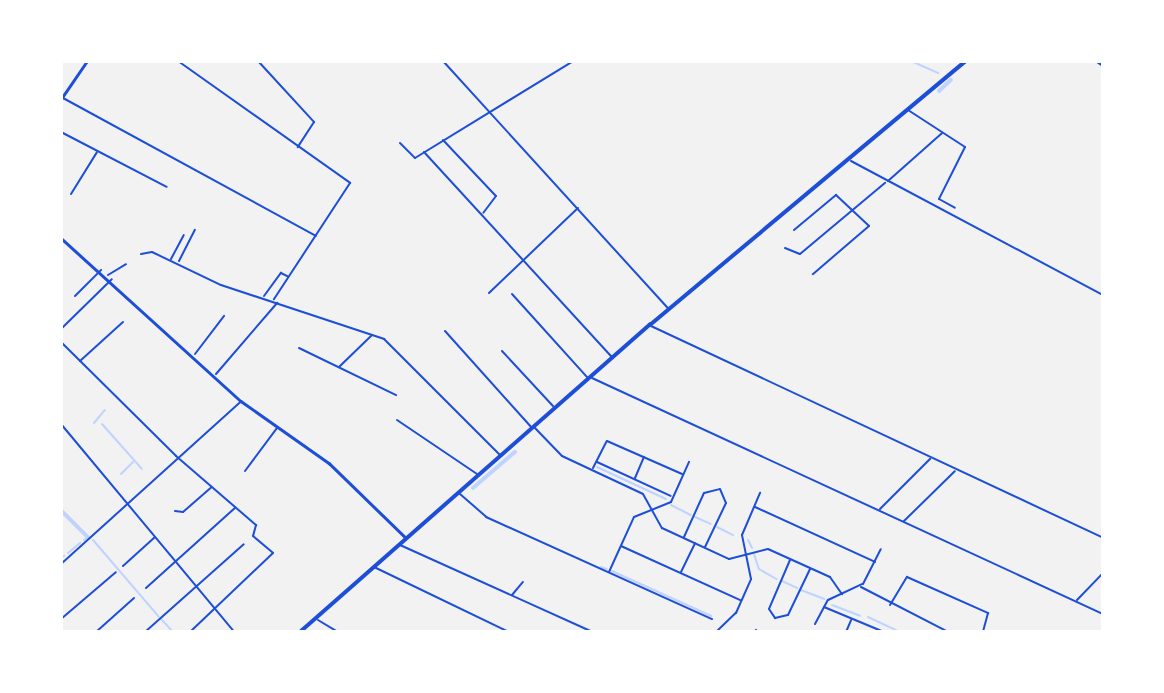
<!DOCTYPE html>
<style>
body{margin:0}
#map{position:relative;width:1164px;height:693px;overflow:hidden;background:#f2f2f2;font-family:Figtree,sans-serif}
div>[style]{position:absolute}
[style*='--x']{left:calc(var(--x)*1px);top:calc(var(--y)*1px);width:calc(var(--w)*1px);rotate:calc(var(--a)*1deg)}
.stream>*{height:2px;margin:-1px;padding:0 1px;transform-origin:1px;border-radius:1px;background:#bfd3fe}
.canal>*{height:3.5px;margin:-1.75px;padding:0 1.75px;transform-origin:1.75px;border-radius:1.75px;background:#bfd3fe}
.minor>*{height:2px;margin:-1px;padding:0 1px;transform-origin:1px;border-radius:1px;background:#1d4ed8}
.tertiary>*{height:2.5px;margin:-1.25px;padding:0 1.25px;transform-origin:1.25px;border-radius:1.25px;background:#1d4ed8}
.primary>*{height:3.5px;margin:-1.75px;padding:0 1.75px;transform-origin:1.75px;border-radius:1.75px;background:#1d4ed8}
span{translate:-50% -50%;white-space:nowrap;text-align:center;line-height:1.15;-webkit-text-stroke:7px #fff;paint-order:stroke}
.frame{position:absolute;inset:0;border:63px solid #fff;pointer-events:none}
</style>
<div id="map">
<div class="stream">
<div style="--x:911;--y:61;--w:30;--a:24"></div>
<div style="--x:94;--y:423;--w:17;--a:-50"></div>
<div style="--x:102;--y:424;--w:60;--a:48.4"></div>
<div style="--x:597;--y:467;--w:76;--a:24.9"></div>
<div style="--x:121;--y:474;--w:17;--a:-45"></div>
<div style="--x:671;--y:505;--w:22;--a:27"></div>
<div style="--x:695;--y:517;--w:17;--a:24"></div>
<div style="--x:717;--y:527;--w:18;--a:27"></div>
<div style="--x:84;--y:540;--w:5;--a:-37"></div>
<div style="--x:93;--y:540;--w:101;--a:49.4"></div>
<div style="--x:748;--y:540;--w:9;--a:63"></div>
<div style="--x:68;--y:553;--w:16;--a:-40"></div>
<div style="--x:754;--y:554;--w:16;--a:72"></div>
<div style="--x:759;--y:569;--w:20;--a:30"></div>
<div style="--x:61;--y:558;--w:4;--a:-34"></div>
<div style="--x:601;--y:567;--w:6;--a:18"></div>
<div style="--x:612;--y:571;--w:109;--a:24.4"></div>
<div style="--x:782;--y:581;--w:17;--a:25"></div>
<div style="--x:801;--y:590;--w:25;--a:21"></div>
<div style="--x:832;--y:605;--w:30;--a:21"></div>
<div style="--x:868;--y:617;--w:35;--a:25"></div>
<div style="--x:161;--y:619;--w:18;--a:47"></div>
</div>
<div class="canal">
<div style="--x:939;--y:91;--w:16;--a:-43"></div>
<div style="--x:473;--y:488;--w:55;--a:-40.6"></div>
<div style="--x:61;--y:510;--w:38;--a:45"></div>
</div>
<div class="minor">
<div style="--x:178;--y:61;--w:211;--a:35.3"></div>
<div style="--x:350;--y:183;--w:139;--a:123.2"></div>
<div style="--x:258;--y:61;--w:83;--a:47.4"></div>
<div style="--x:314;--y:122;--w:30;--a:123"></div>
<div style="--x:443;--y:61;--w:334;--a:47.7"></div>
<div style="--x:63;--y:98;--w:288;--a:28.6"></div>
<div style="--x:908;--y:110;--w:68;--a:33"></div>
<div style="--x:965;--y:147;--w:58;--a:116.6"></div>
<div style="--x:939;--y:199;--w:18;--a:29"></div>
<div style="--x:61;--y:132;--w:119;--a:27.4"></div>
<div style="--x:443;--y:140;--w:77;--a:46.6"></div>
<div style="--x:496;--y:196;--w:21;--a:127"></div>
<div style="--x:400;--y:143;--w:21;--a:45"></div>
<div style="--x:415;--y:158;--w:185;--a:-31.5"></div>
<div style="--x:424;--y:152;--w:278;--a:47.5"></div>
<div style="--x:851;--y:161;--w:285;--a:28"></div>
<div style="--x:888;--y:181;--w:72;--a:-41.6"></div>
<div style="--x:71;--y:194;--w:49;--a:-58.2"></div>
<div style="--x:794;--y:230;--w:55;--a:-39.8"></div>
<div style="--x:836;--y:195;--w:45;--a:43.2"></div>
<div style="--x:869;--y:226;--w:74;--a:139.4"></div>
<div style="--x:785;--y:248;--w:16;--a:22"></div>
<div style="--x:800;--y:254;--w:111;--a:-39.9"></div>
<div style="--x:141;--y:254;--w:11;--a:-10"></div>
<div style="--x:152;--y:252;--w:76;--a:25.6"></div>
<div style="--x:221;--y:285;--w:172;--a:18.3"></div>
<div style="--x:384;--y:339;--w:164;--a:45"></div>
<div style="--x:171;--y:259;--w:27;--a:-62"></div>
<div style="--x:179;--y:261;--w:35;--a:-63"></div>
<div style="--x:108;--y:275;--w:21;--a:-31"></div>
<div style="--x:489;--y:293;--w:123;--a:-43.7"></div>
<div style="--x:512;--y:294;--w:113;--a:47.9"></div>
<div style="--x:75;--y:296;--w:37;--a:-45"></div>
<div style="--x:264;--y:296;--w:29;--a:-54"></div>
<div style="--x:281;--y:273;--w:7;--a:27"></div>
<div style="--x:651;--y:326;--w:499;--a:25.1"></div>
<div style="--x:61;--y:329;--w:71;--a:-44.4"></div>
<div style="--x:445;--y:331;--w:129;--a:48.1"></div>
<div style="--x:61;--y:342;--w:162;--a:44.7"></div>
<div style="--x:176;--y:456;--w:106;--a:40.8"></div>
<div style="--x:256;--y:525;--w:11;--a:105"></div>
<div style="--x:253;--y:536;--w:26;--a:40"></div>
<div style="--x:273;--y:553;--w:115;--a:136.4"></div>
<div style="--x:299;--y:348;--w:108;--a:25.9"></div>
<div style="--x:502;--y:351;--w:75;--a:47.2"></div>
<div style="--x:195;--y:354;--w:48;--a:-52.7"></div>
<div style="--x:80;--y:361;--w:58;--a:-42.2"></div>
<div style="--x:339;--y:367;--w:46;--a:-44.1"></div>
<div style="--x:216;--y:374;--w:94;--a:-49.3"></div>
<div style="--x:592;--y:378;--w:563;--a:24.79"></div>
<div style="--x:397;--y:420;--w:97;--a:34"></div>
<div style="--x:61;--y:424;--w:271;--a:50.2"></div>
<div style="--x:534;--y:427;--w:40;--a:46"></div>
<div style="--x:562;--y:456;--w:89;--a:25.1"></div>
<div style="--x:643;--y:494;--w:39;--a:61"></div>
<div style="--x:662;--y:528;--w:74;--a:24.8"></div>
<div style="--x:729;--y:559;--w:40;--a:-14.4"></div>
<div style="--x:768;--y:549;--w:68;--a:24.3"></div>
<div style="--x:830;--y:577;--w:21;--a:55"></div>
<div style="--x:597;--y:462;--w:81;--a:24.7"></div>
<div style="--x:593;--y:468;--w:30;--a:-63"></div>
<div style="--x:607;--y:441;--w:82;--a:23.7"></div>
<div style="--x:245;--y:471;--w:54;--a:-53.3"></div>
<div style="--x:635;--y:478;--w:23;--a:-67"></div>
<div style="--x:460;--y:494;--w:35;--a:41"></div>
<div style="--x:486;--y:517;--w:248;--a:24.3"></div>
<div style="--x:755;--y:507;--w:132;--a:24.6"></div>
<div style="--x:880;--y:509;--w:71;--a:-45"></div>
<div style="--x:175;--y:511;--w:8;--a:7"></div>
<div style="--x:183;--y:512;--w:38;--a:-41"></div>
<div style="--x:904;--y:521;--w:71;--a:-44.4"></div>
<div style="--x:684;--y:537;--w:48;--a:-65.6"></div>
<div style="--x:704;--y:493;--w:16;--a:-14"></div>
<div style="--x:720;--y:489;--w:15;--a:67"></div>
<div style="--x:726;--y:503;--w:49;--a:115.5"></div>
<div style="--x:400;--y:545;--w:212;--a:24.3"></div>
<div style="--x:621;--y:546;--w:131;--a:24.4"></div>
<div style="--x:790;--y:560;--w:53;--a:113.2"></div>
<div style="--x:769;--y:609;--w:11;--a:56"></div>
<div style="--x:775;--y:618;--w:13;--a:-13"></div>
<div style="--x:788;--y:615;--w:51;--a:-64.4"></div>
<div style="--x:61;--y:564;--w:241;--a:-42.1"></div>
<div style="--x:123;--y:566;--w:42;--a:-42.1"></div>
<div style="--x:374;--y:567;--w:150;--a:25.7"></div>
<div style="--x:609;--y:572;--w:60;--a:-65.6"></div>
<div style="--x:634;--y:517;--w:40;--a:-22"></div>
<div style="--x:671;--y:502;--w:44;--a:-65.8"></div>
<div style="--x:681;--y:572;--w:32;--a:-64"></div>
<div style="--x:861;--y:587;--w:98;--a:27.3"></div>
<div style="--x:146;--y:588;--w:120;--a:-42"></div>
<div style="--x:512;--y:595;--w:17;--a:-50"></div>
<div style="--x:1077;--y:600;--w:37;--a:-46"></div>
<div style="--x:890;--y:605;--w:33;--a:-59"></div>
<div style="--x:907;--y:577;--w:89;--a:24"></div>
<div style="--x:988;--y:613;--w:20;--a:105"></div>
<div style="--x:824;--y:607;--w:65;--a:22.6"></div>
<div style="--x:61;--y:619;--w:72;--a:-40.5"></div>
<div style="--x:318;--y:620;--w:23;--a:31"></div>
<div style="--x:815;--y:624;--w:27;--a:-62"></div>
<div style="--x:828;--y:600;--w:38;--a:-25"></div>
<div style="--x:863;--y:584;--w:39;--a:-63"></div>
<div style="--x:96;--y:632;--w:51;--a:-41.8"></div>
<div style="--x:145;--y:632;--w:132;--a:-41.6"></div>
<div style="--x:716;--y:632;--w:28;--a:-44"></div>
<div style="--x:736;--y:613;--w:37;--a:-66"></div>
<div style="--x:751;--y:579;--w:45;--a:-101.6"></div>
<div style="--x:742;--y:535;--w:46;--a:-66.8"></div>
<div style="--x:754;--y:632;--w:3;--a:-45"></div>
<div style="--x:846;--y:632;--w:13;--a:-67"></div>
<div style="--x:1101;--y:632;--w:3;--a:-45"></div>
</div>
<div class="tertiary">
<div style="--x:1097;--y:61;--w:7;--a:34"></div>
<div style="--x:61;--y:99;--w:46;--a:-55.6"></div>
<div style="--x:61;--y:238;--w:243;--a:42.2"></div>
<div style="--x:241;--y:401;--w:108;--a:35.2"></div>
<div style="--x:329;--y:463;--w:107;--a:44.2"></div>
</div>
<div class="primary">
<div style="--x:300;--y:632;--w:466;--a:-41.3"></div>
<div style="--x:650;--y:325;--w:412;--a:-39.9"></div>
</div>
<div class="frame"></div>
</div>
